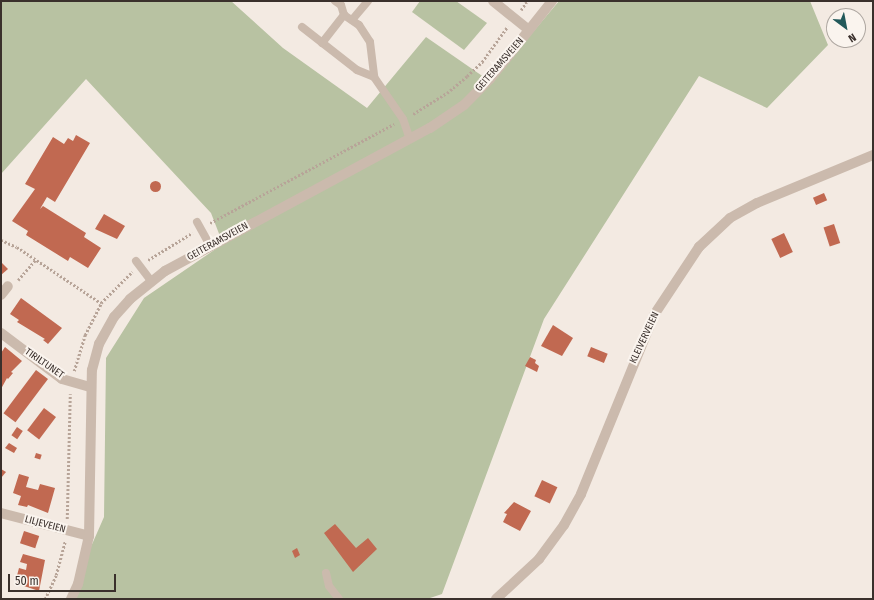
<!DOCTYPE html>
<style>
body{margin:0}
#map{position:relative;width:874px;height:600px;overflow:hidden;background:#f3eae2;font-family:"Fira Sans Condensed",sans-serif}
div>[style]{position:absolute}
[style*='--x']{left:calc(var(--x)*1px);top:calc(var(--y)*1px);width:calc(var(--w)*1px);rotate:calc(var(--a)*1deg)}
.green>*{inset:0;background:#b8c2a2}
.building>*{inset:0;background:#c16951;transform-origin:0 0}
.round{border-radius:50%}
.path>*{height:2.5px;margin-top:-1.25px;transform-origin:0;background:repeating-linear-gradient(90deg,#b7a498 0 2px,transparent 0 4px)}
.service>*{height:8px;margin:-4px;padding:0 4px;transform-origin:4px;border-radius:4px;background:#cbbaad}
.minor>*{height:10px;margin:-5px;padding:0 5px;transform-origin:5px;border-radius:5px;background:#cbbaad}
.tertiary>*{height:10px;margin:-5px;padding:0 5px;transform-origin:5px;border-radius:5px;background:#cbbaad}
span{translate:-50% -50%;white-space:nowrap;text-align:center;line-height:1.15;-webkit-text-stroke:4px #faf4ee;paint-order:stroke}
.street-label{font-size:10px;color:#3a302c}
.frame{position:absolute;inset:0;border:2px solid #3a302c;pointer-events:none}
.north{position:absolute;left:826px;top:8px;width:40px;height:40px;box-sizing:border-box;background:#faf4ee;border:1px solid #ada6a0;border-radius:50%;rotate:148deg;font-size:11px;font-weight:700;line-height:16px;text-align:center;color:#3a302c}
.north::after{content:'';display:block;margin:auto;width:14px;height:18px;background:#22595a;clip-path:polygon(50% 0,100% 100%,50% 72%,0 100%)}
.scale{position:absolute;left:8px;top:574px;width:108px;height:18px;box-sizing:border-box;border:2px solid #3a302c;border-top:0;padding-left:5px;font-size:12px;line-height:14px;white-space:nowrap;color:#3a302c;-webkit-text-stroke:3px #faf4ee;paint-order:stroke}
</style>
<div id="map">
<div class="green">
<div style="clip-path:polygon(1px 1px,231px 1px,283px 48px,367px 108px,426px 37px,491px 82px,559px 1px,810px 1px,828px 45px,767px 108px,699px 76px,544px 319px,442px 594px,427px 599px,68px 599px,104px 517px,106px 358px,144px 298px,223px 244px,211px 213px,86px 79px,1px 174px)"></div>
<div style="clip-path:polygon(420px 1px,456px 1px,487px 23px,464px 50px,412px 12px)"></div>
</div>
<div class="building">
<div style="clip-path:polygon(76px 135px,90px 143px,55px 202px,47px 197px,40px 209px,43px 206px,86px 233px,84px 237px,101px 248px,88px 268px,70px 257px,68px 261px,26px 235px,28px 231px,12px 221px,35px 189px,25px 184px,53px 137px,64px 144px,68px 138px,73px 141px)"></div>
<div class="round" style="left:149.5px;top:180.5px;width:11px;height:11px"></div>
<div style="left:824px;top:193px;width:8px;height:12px;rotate:67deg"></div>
<div style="clip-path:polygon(104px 214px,125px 226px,117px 239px,95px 229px)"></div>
<div style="left:834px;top:224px;width:20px;height:11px;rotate:72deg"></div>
<div style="left:784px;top:233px;width:21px;height:14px;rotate:65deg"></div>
<div style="clip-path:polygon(1px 262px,8px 269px,1px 275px)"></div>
<div style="clip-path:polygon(21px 298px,62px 328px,48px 344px,43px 340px,45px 339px,17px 322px,19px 320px,10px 314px)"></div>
<div style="clip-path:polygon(553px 325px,573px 338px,562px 356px,541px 346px)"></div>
<div style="clip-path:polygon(5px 347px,22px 361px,11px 372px,13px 373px,8px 379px,7px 378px,1px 389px,1px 353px)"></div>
<div style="left:591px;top:347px;width:18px;height:10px;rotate:22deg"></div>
<div style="clip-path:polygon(530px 357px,536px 360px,535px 363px,539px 366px,537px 372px,525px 366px)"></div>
<div style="left:36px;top:370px;width:15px;height:54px;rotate:37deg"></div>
<div style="left:44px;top:408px;width:15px;height:28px;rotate:37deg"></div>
<div style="left:17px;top:427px;width:7px;height:10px;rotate:34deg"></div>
<div style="clip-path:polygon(9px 443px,17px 448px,14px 453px,5px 448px)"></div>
<div style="left:36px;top:453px;width:6px;height:5px;rotate:18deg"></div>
<div style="clip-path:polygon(1px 469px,6px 472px,1px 478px)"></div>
<div style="clip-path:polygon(19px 474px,29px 477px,26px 487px,38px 490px,40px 484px,55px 488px,48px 513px,28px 505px,27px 507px,18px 505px,21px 496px,13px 493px)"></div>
<div style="left:542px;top:480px;width:17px;height:18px;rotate:25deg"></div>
<div style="clip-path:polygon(514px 502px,531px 511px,520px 531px,503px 522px,507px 514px,504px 513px)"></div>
<div style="clip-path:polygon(335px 524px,356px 548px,368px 538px,377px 549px,353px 572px,324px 533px)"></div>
<div style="left:24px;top:531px;width:16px;height:13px;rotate:18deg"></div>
<div style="clip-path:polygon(297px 548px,300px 555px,295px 558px,292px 551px)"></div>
<div style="clip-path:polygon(23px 554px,45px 560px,39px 591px,15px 583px,19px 568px,26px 570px,27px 564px,20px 562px)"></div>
</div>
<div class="path">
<div style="--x:521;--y:10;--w:11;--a:-56"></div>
<div style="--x:413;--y:114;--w:40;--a:-32"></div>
<div style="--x:447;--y:93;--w:26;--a:-40"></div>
<div style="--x:467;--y:76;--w:21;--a:-43"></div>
<div style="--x:482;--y:62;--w:44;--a:-54.2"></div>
<div style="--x:210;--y:223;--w:209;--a:-28.3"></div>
<div style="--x:1;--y:240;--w:17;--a:24"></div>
<div style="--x:17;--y:247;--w:101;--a:33.7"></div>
<div style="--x:148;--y:260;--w:52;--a:-31.5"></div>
<div style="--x:18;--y:280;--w:28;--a:-49"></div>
<div style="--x:74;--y:371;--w:38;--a:-73"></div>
<div style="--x:85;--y:335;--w:36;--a:-63"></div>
<div style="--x:101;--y:303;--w:44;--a:-45"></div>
<div style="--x:67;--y:519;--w:125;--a:-88.6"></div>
<div style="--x:45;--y:599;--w:26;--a:-65"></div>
<div style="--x:56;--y:575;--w:35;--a:-75"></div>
</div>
<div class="service">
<div style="--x:335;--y:1;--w:7;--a:34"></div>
<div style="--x:341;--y:5;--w:10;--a:73"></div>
<div style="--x:352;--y:20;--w:25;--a:-50"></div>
<div style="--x:302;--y:27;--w:70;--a:38"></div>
<div style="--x:357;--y:70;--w:18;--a:22"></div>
<div style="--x:374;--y:77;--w:51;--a:55.4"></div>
<div style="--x:403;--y:119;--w:21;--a:71"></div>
<div style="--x:322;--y:43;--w:36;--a:-52"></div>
<div style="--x:344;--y:15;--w:18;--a:34"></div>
<div style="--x:359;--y:25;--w:20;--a:57"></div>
<div style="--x:370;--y:42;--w:35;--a:83"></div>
<div style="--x:197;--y:222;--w:26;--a:61"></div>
<div style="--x:136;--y:261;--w:25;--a:53"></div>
<div style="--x:326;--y:573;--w:13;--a:77"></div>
<div style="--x:329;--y:586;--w:16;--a:52"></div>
</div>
<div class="minor">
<div style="--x:493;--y:1;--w:46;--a:38.9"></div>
<div style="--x:1;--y:295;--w:11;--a:-52"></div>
<div style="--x:1;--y:333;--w:76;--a:37"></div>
<div style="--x:62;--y:379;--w:29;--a:16"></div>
<div style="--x:1;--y:513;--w:91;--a:14.6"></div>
</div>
<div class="tertiary">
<div style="--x:71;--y:599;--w:17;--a:-65"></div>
<div style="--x:78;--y:584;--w:49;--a:-77.1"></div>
<div style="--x:89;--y:536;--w:166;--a:-89"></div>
<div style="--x:92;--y:370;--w:27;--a:-75"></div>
<div style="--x:99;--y:344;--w:31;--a:-61"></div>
<div style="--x:114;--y:317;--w:24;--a:-48"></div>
<div style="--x:130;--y:299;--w:45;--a:-38.7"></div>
<div style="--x:165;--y:271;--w:301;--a:-28.4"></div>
<div style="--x:430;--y:128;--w:41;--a:-34.1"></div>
<div style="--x:464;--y:105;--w:37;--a:-45"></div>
<div style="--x:490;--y:79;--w:100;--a:-51.5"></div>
<div style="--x:496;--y:599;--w:59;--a:-42.9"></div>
<div style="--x:539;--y:559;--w:42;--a:-53.7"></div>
<div style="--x:564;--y:525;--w:35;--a:-61"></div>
<div style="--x:581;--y:494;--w:193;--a:-67.8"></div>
<div style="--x:654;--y:315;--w:82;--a:-56.5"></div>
<div style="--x:699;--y:247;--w:42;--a:-43.1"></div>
<div style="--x:730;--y:218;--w:31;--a:-29"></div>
<div style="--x:757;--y:203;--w:126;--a:-22.5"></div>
</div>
<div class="street-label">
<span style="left:500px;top:65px;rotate:-49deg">GEITERAMSVEIEN</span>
<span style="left:218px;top:242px;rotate:-29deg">GEITERAMSVEIEN</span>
<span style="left:645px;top:338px;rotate:-65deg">KLEIVERVEIEN</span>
<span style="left:44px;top:364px;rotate:35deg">TIRILTUNET</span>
<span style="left:45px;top:525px;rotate:15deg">LILJEVEIEN</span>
</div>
<div class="frame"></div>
<div class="north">N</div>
<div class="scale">50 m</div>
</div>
